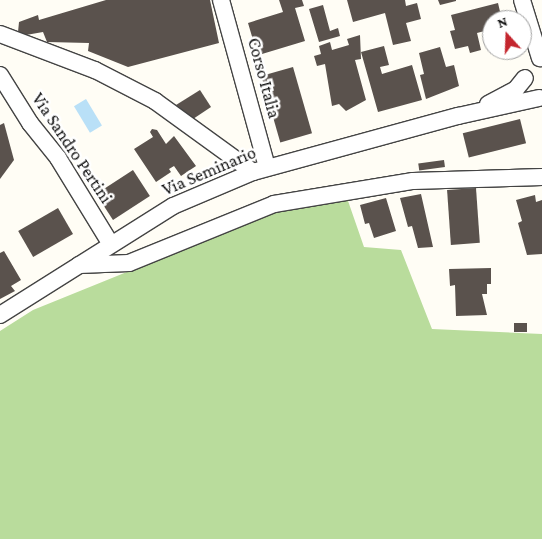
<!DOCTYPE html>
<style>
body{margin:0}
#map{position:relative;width:542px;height:539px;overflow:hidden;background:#fffdf5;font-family:"Crimson Pro",serif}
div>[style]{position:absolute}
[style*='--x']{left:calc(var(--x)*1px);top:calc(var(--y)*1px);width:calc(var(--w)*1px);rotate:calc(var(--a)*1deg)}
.forest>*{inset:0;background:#b9dc9c}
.water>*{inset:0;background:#b9e0f7;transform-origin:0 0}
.building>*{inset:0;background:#5a524d;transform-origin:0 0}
.roads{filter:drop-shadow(1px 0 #444) drop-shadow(-1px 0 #444) drop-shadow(0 1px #444) drop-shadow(0 -1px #444)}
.minor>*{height:16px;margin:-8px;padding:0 8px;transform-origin:8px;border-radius:8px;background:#fff}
span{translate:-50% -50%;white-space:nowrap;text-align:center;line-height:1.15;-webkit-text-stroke:5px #fff;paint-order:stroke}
.street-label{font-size:18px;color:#111}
.north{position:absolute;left:482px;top:10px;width:50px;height:50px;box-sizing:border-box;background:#fff;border:1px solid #a0a0a0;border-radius:50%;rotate:340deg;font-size:14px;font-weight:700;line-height:20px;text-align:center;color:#111}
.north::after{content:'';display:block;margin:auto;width:18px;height:22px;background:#c4262e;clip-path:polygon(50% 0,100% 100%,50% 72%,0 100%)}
</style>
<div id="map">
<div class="forest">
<div style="clip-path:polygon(347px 198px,364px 247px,401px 250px,432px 329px,542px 334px,542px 539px,0 539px,0 331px,33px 310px,270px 214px)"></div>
</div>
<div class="water">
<div style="left:86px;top:99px;width:31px;height:14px;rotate:59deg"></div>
</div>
<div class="building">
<div style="clip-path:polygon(106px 0,210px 0,219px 43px,128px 67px,88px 51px,89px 43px,47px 42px,43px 32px,26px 35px,18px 32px,19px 22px,38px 15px,39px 20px)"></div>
<div style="clip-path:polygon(279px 0,302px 0,304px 6px,295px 8px,305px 41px,262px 54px,260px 49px,256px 50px,248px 23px,283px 12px)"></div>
<div style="clip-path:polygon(347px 0,405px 0,406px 6px,417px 3px,421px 19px,406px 23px,411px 41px,393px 45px,385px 13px,353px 22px)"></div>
<div style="clip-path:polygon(438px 0,456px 0,456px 1px,440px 5px)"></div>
<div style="clip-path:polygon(498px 3px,502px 20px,492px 20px,492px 29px,477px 33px,481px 50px,470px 53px,468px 46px,455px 49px,450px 31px,455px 30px,451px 15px)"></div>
<div style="clip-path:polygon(323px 5px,330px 31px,338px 28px,340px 36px,319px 42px,309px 9px)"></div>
<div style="clip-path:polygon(360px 35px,361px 59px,355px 60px,366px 100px,346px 111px,339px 104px,332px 106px,325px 64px,317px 66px,314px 56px,321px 54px,319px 46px,330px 42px,332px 50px,349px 45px,347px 39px)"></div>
<div style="clip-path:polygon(384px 46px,389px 65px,380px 67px,382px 74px,412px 65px,422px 100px,378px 112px,361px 52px)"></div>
<div style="clip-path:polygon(440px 47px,446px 67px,454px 65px,459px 86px,426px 99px,420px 75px,424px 74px,419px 53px)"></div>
<div style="left:293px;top:67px;width:69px;height:33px;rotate:74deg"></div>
<div style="clip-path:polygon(200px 90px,211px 107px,193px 119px,176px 105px)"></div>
<div style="left:520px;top:119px;width:25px;height:59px;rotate:76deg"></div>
<div style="clip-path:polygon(4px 123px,14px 160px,0 179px,0 125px)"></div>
<div style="clip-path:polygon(152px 129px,157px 130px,166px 144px,174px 136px,196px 166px,181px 176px,174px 166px,169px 169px,171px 172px,156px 182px,134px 149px,153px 137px,150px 132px)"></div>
<div style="left:444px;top:160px;width:7px;height:26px;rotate:82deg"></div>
<div style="left:133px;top:170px;width:31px;height:44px;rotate:57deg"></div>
<div style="left:476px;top:188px;width:55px;height:29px;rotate:86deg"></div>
<div style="clip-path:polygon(421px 194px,433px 247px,418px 248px,412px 226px,408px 227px,400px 198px)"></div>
<div style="clip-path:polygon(535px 195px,536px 202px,542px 200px,542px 254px,527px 255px,518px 223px,522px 221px,516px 200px)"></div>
<div style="clip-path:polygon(386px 198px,396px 231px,374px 238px,369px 223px,365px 224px,360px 205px)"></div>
<div style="left:58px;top:208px;width:30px;height:46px;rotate:60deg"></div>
<div style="clip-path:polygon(4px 251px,21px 280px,11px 286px,15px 291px,0 299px,0 253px)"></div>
<div style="clip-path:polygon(491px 268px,491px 284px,487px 284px,487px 294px,482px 294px,487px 315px,456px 316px,455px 285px,450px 286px,449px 269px)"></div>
<div style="left:514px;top:323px;width:13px;height:9px"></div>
</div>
<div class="roads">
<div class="minor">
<div style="--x:221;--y:0;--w:173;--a:74.6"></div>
<div style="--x:522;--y:0;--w:61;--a:72.8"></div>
<div style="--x:0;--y:34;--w:102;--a:20.8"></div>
<div style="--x:95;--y:70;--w:68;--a:27.3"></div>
<div style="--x:155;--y:101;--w:121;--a:35.9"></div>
<div style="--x:0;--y:75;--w:57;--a:58"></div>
<div style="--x:30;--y:123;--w:45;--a:51.3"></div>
<div style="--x:58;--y:158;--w:100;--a:58.5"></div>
<div style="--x:488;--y:104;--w:32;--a:-28"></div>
<div style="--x:516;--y:89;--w:14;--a:-51"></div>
<div style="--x:79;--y:265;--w:50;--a:-2.3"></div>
<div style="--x:129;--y:263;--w:157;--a:-22.1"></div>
<div style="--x:274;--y:204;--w:141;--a:-9.4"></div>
<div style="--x:413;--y:181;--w:129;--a:-1.8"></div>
<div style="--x:0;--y:315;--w:204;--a:-32.2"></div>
<div style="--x:173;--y:206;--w:87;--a:-23"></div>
<div style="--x:253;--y:172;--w:213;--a:-15.3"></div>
<div style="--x:458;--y:116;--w:83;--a:-12.5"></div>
</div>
</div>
<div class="street-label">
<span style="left:264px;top:78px;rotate:75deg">Corso Italia</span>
<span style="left:72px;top:148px;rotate:56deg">Via Sandro Pertini</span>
<span style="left:209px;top:171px;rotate:-23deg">Via Seminario</span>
</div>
<div class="north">N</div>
</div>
